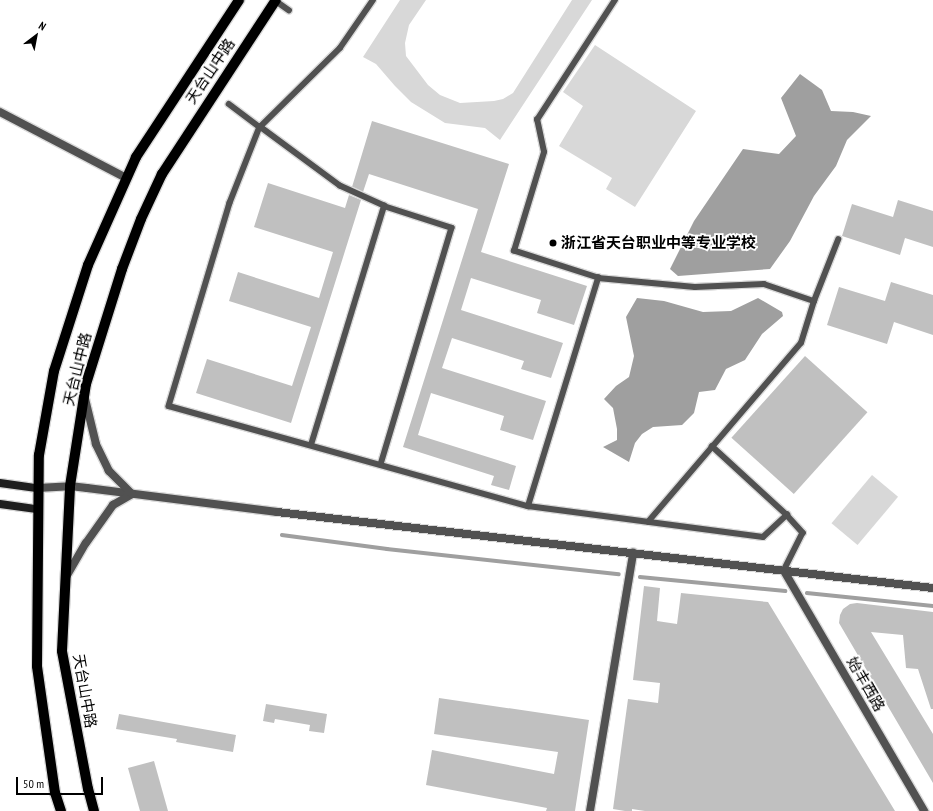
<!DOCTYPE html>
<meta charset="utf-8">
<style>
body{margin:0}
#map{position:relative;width:933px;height:811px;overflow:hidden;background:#fff;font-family:"PT Sans Narrow","Noto Sans SC",sans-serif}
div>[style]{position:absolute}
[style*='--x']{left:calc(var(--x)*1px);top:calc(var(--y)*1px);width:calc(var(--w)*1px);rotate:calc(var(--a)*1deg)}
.green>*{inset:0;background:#d8d8d8;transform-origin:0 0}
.water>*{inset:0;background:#9f9f9f}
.stream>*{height:3.5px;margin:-1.75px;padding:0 1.75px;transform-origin:1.75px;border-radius:1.75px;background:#9f9f9f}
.building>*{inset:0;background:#c0c0c0;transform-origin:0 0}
.roads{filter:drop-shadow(1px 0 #dbdbdb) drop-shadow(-1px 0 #dbdbdb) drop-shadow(0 1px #dbdbdb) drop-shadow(0 -1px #dbdbdb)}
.service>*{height:5.5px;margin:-2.75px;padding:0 2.75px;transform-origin:2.75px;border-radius:2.75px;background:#515151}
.minor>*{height:8px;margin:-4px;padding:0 4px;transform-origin:4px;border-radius:4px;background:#515151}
.tertiary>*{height:8px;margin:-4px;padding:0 4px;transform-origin:4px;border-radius:4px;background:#515151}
.secondary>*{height:8px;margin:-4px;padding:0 4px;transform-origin:4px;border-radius:4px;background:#1e1e1e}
.primary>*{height:10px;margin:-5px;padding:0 5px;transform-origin:5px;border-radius:5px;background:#000}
.dots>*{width:11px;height:11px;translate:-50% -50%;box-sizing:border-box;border:2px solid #fff;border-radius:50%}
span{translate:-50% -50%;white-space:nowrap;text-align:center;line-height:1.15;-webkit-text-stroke:3.5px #fff;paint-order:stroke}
.street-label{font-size:15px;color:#000}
.poi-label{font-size:15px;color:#000;font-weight:700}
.left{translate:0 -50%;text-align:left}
.north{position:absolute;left:16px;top:16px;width:40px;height:40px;-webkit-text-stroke:3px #fff;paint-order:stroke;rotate:32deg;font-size:11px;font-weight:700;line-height:16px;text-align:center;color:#000}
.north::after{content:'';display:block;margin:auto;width:14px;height:18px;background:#000;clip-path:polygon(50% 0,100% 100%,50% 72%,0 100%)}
.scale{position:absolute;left:16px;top:777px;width:87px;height:18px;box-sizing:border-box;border:2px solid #000;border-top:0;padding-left:5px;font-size:12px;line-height:14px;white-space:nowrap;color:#000;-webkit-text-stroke:3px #fff;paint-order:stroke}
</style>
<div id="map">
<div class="green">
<div style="clip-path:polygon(400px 0,426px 0,409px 25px,405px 43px,406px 56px,428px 85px,440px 95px,460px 103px,494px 101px,503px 99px,513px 93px,572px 0,592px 0,500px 140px,485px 128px,445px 123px,411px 102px,395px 86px,376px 64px,363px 57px)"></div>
<div style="clip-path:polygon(595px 45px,696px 111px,635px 207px,606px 189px,612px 178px,559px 146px,583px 106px,563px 92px)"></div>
<div style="left:872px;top:475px;width:34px;height:63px;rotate:40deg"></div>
</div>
<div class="water">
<div style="clip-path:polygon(800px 74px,822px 90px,831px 111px,853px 112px,871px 116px,847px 140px,836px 166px,814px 196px,790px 241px,770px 269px,678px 276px,670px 269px,694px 221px,743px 149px,779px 154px,796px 136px,781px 98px)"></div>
<div style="clip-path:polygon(637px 298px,664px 301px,703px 312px,731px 311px,758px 298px,782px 312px,783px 316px,762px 334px,745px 360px,726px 369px,715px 390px,699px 392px,694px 413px,682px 425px,653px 427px,642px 434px,635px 443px,629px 462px,603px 447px,617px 440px,617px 429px,613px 408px,604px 399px,616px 386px,629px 377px,634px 356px,626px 317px)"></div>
</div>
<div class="stream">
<div style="--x:282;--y:535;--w:106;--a:7.6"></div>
<div style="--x:387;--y:549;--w:233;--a:6.2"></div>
<div style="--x:640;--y:577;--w:146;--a:5.5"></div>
<div style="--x:807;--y:593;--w:127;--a:5.9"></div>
</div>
<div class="building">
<div style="clip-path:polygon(372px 121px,509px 164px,481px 252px,587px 286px,574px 325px,537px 313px,541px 300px,471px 278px,461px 310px,563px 343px,551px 378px,521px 369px,524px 361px,452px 338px,442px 368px,546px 401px,533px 440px,500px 430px,504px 416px,431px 393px,418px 435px,516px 466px,509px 490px,491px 485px,494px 476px,403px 447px,478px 209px,369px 174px,363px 192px,352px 187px)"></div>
<div style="clip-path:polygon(268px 183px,345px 208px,349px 195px,361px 200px,291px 423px,196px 393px,207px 359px,292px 386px,311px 327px,229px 301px,238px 272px,319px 298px,333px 252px,254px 227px)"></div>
<div style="clip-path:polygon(898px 200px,933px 211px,933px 247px,905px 238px,900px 255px,842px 236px,852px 204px,893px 217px)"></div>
<div style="clip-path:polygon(891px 282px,933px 295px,933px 335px,894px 322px,887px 344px,827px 325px,839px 287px,885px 301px)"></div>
<div style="left:805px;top:356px;width:84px;height:110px;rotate:42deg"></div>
<div style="clip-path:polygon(644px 586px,660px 588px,657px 621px,677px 624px,681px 593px,768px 602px,895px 811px,645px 811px,632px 809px,632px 811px,625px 811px,613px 809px,628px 699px,658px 703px,660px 683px,633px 680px)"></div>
<div style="clip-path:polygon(857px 603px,933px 612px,933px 709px,931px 709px,918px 669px,906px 668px,903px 635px,871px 632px,933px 734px,933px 783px,839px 623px,840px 615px,843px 609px,850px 604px)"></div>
<div style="clip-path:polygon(439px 698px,589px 720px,575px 811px,546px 811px,547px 808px,426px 785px,432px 750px,554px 774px,558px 752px,434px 734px)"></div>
<div style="clip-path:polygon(266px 704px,327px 714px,324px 733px,309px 731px,310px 725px,275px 719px,274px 723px,263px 721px)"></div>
<div style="clip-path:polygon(119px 714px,236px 735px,233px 752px,176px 742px,177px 739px,116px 729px)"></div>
<div style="clip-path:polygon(154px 761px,168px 811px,140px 811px,128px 768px)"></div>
</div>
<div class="roads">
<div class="service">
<div style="--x:276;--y:1;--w:16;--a:35"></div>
<div style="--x:229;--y:104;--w:39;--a:37"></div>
<div style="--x:260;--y:127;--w:112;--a:-44.6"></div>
<div style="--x:340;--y:48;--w:58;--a:-55.5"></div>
<div style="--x:384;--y:206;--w:48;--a:-155.6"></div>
<div style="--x:340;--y:186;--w:99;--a:-143.6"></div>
<div style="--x:260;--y:127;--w:82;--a:111.5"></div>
<div style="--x:230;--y:203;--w:212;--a:106.7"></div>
<div style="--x:169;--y:406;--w:373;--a:15.6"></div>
<div style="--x:528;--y:506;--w:237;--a:7.5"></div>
<div style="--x:763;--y:537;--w:33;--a:-43"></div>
<div style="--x:598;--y:278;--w:97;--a:5.3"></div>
<div style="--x:695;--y:287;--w:69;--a:-2.5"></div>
<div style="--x:764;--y:284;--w:53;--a:18.8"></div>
<div style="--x:311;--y:445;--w:250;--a:-73"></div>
<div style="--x:384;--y:206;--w:71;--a:17.9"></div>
<div style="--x:452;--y:228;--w:247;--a:106.7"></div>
<div style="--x:712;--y:446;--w:102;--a:42.6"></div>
<div style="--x:787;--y:515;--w:24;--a:48"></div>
<div style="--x:803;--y:533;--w:42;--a:116.6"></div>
<div style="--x:528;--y:506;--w:239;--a:-72.9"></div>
<div style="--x:598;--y:278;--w:88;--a:-162.2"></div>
<div style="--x:514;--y:251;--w:103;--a:-73.1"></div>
<div style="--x:544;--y:152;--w:33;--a:-102"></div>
<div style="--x:537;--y:120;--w:143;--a:-57"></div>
<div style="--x:648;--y:522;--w:235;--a:-49.5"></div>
<div style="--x:801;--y:343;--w:44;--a:-72.8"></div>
<div style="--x:814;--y:301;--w:66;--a:-68.5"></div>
</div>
<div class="minor">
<div style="--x:784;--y:571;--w:278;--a:59.7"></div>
<div style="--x:590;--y:811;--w:262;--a:-80.5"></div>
</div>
<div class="tertiary">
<div style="--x:0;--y:112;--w:142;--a:27.6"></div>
<div style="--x:37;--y:488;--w:33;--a:-3"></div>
<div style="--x:70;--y:486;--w:17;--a:7"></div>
<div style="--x:87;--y:488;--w:192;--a:7.2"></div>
<div style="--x:277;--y:512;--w:660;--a:6.61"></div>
<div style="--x:66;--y:577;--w:39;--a:-60"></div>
<div style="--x:86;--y:543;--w:47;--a:-54.6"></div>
<div style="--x:113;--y:505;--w:22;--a:-30"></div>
<div style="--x:132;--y:494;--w:33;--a:-135"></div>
<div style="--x:109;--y:471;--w:30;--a:-116"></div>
<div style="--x:96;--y:444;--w:46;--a:-103.7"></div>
</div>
<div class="secondary">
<div style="--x:0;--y:483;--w:37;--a:8"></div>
<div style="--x:0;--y:504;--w:37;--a:8"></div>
</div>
<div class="primary">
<div style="--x:61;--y:811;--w:19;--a:-108"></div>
<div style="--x:55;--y:793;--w:128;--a:-98.1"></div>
<div style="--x:37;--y:666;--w:211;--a:-89.5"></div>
<div style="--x:39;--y:455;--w:85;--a:-79.9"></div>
<div style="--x:54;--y:371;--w:111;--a:-72.2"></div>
<div style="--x:88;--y:265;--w:118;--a:-66"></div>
<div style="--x:136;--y:157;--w:188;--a:-56.7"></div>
<div style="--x:94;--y:811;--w:23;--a:-105"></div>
<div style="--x:88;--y:789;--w:140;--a:-100.7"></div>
<div style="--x:62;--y:651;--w:165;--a:-87.2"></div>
<div style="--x:70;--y:486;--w:103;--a:-81.1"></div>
<div style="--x:86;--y:384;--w:121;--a:-72.6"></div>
<div style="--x:122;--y:269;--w:53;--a:-69.2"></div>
<div style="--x:141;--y:219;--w:50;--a:-65"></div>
<div style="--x:162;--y:174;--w:208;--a:-56.8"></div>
</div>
</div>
<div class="dots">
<div style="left:553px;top:243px;background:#000"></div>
</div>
<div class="street-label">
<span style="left:210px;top:71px;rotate:-56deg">天台山中路</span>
<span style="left:77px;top:369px;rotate:-76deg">天台山中路</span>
<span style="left:866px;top:684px;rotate:60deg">始丰西路</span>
<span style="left:85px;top:691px;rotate:80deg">天台山中路</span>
</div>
<div class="poi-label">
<span class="left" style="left:561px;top:243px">浙江省天台职业中等专业学校</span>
</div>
<div class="north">N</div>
<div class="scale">50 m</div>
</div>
